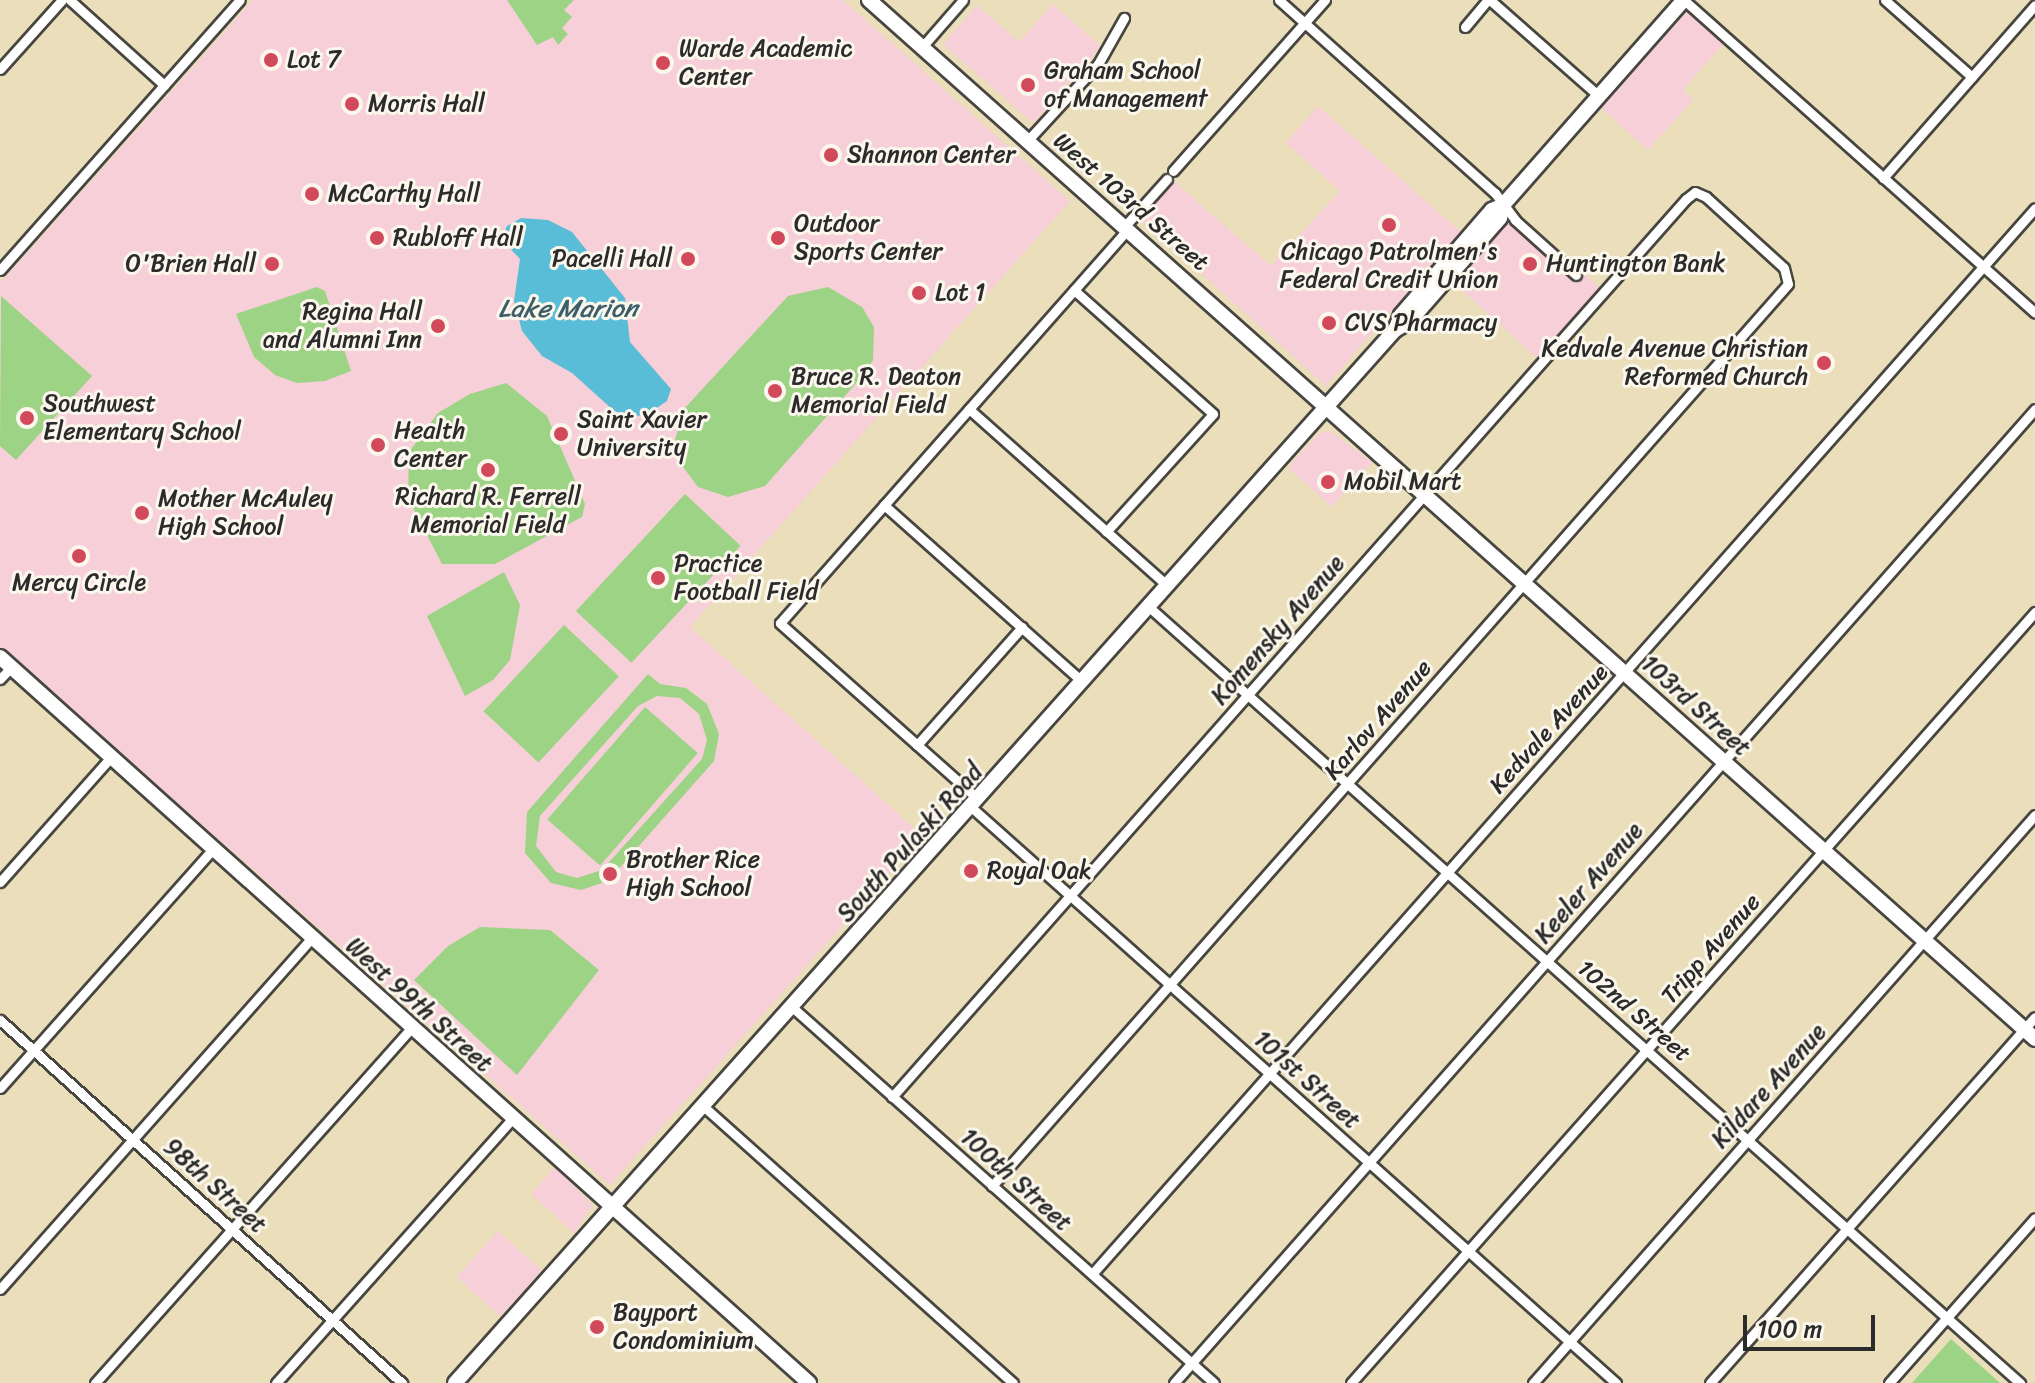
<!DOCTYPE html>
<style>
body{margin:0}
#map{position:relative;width:2035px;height:1383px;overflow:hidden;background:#ebdfbb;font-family:Sriracha,sans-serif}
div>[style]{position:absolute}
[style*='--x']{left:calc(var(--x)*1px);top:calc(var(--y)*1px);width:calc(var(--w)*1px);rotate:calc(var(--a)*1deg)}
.built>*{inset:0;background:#f6cfd8;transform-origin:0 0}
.green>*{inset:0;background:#9cd384;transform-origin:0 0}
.water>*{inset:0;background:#5abdd8}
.roads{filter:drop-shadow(2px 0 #484641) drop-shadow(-2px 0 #484641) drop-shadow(0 2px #484641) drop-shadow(0 -2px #484641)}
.street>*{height:9px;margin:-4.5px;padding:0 4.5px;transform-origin:4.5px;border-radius:4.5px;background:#fff}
.secondary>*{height:14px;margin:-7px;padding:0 7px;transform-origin:7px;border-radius:7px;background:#fff}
.dots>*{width:22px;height:22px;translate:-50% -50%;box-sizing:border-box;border:4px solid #fbf7ec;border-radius:50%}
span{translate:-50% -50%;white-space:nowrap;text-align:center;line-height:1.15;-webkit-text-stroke:6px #fbf7ec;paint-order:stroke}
.poi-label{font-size:24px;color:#2b2b2b}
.left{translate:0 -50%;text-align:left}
.right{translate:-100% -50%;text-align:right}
.street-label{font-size:24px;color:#2b2b2b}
.water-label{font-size:26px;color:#3b5e68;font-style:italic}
.scale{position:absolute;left:1743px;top:1315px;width:132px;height:36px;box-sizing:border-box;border:4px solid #2b2b2b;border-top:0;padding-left:10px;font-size:24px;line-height:28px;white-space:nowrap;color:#2b2b2b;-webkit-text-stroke:6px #fbf7ec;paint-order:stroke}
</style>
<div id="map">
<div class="built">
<div style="clip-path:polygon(253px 0,843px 0,1070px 201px,690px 627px,923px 836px,610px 1185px,0 646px,0 283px)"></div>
<div style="clip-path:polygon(1053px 4px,1101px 47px,1033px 123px,943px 44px,977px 5px,1019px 42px)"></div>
<div style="clip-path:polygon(1687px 12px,1723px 44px,1683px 90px,1693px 100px,1648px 150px,1601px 108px)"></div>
<div style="clip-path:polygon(1318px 106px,1461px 232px,1326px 386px,1136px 215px,1170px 178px,1271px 266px,1340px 191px,1286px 143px)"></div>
<div style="left:1512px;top:209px;width:118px;height:94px;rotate:42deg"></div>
<div style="clip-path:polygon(1329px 430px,1372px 462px,1332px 507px,1288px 468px,1317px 435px)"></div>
<div style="clip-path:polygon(555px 1167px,593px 1205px,574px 1233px,531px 1194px)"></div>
<div style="left:498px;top:1231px;width:59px;height:62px;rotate:42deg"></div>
</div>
<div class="green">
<div style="clip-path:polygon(507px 0,574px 0,564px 10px,572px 17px,562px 28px,568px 34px,558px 45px,553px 37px,537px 45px)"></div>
<div style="clip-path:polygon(317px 287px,325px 291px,351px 371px,325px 381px,297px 383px,275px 375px,254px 357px,236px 314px)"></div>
<div style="clip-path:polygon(828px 287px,862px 307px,874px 327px,873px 360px,866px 372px,765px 486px,728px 497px,698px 487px,680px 463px,675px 440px,684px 409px,788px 296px)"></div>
<div style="clip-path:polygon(1px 296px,92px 376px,16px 460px,0 446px)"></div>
<div style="clip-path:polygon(506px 383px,547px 416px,585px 504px,582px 517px,495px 564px,442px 564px,408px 498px,409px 452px,438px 413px,470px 394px)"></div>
<div style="left:685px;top:494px;width:76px;height:160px;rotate:43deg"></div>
<div style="clip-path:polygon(504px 572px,520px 605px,510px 660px,493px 680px,465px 696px,427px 616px)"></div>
<div style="left:564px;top:625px;width:75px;height:118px;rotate:43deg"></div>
<div style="clip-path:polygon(evenodd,648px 674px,660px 684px,686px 688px,707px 704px,719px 734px,714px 761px,608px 881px,581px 890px,551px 883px,525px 853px,527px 812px,648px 674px,657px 696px,680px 698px,699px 714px,707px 740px,702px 759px,602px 870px,577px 878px,556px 872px,536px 846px,540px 816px,638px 706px,657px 696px)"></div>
<div style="left:645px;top:707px;width:70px;height:149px;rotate:41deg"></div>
<div style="clip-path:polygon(480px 927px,550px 930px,599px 970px,517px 1075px,414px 980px,448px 946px)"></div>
<div style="clip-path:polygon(1951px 1339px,2000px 1383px,1912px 1383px)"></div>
</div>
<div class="water">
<div style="clip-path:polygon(521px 218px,548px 220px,572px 232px,625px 298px,630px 342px,671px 389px,667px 401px,648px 414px,626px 418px,612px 409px,572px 373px,542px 356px,522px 331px,514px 301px,520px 259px,501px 239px,507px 226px)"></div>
</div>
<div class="roads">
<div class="street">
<div style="--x:70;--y:0;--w:127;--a:42.1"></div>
<div style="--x:1279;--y:0;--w:290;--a:41.8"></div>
<div style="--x:1495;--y:193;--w:34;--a:53"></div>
<div style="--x:1515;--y:220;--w:82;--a:42"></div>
<div style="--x:1490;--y:0;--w:145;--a:41.4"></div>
<div style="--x:1684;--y:0;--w:470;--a:41.7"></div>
<div style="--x:1885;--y:0;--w:116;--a:41.5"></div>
<div style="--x:1465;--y:27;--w:35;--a:-50"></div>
<div style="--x:922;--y:47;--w:62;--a:-48.9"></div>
<div style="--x:0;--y:69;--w:93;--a:-48.1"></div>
<div style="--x:1028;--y:140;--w:103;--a:-47.4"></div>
<div style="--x:1098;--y:64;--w:53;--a:-60.5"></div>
<div style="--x:1173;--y:171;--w:229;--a:-48.4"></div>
<div style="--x:1883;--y:178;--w:230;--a:-48.7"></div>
<div style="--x:1125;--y:226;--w:63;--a:-48.2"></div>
<div style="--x:0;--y:270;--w:361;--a:-48.4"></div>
<div style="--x:1074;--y:290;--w:186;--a:41.7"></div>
<div style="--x:1213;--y:414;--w:159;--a:132.2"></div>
<div style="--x:969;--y:409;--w:266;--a:41.7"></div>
<div style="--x:884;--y:505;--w:266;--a:41.7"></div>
<div style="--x:1149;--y:607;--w:1167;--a:41.7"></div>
<div style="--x:0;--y:679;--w:16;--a:-47"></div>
<div style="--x:917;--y:745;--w:158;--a:-48.3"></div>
<div style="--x:978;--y:799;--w:265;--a:-138.4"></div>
<div style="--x:780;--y:623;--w:526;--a:-48.55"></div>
<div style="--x:971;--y:807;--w:865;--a:41.77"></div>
<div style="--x:0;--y:882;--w:167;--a:-48.4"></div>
<div style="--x:792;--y:1007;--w:565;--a:41.7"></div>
<div style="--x:0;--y:1020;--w:542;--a:42.08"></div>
<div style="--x:0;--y:1088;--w:320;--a:-48.3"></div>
<div style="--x:892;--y:1097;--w:1199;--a:-48.52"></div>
<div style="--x:1686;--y:199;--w:11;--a:-38"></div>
<div style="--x:1695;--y:192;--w:12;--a:24"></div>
<div style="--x:1706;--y:197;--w:105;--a:42.3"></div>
<div style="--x:1784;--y:268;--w:16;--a:76"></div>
<div style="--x:1788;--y:284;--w:1203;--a:131.43"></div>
<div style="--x:702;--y:1105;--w:417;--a:41.8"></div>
<div style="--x:1092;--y:1274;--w:1423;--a:-48.5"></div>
<div style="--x:0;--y:1289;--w:470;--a:-48.4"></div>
<div style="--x:95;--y:1383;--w:475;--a:-48.3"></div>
<div style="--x:276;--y:1383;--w:354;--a:-48.2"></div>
<div style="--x:1174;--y:1383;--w:1300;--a:-48.52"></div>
<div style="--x:1351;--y:1383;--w:1031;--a:-48.42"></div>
<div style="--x:1533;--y:1383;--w:758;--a:-48.53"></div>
<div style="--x:1710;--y:1383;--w:489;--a:-48.4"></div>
<div style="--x:1889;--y:1383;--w:220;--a:-48.5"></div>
</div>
<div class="secondary">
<div style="--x:869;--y:0;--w:1562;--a:41.7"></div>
<div style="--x:1395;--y:330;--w:16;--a:-68"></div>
<div style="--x:1401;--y:315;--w:139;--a:-49.1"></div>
<div style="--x:1492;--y:210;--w:12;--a:-24"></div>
<div style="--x:1503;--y:205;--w:273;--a:-48.6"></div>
<div style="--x:0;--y:657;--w:1087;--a:41.9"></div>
<div style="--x:455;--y:1383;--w:1412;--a:-48.25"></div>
<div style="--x:1395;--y:330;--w:16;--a:-30"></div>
<div style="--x:1409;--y:322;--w:138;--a:-48.8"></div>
<div style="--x:1500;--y:218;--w:13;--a:-77"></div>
</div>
</div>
<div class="dots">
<div style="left:271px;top:60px;background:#d1495b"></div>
<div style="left:663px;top:63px;background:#d1495b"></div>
<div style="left:1028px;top:85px;background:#d1495b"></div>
<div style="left:352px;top:104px;background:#d1495b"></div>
<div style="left:831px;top:155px;background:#d1495b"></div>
<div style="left:312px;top:194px;background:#d1495b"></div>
<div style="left:1389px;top:225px;background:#d1495b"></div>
<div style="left:377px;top:238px;background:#d1495b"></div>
<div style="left:778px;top:238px;background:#d1495b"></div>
<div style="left:688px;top:259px;background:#d1495b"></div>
<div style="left:272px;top:264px;background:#d1495b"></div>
<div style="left:1530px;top:264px;background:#d1495b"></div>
<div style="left:919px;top:293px;background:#d1495b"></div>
<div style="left:1329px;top:323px;background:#d1495b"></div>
<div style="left:438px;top:326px;background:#d1495b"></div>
<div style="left:1824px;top:363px;background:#d1495b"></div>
<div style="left:775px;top:391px;background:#d1495b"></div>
<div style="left:27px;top:418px;background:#d1495b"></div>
<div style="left:561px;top:434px;background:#d1495b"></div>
<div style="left:378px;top:445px;background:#d1495b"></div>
<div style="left:488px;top:470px;background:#d1495b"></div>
<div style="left:1328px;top:482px;background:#d1495b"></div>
<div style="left:142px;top:513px;background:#d1495b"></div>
<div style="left:79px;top:556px;background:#d1495b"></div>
<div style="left:658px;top:578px;background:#d1495b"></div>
<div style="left:971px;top:871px;background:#d1495b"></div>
<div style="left:610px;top:874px;background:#d1495b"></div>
<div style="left:597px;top:1327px;background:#d1495b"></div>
</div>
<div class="poi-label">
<span class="left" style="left:679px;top:63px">Warde Academic<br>Center</span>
<span class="left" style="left:287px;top:60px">Lot 7</span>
<span class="left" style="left:1044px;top:85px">Graham School<br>of Management</span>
<span class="left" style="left:368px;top:104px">Morris Hall</span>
<span class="left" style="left:847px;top:155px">Shannon Center</span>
<span class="left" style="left:328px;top:194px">McCarthy Hall</span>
<span class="left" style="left:794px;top:238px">Outdoor<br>Sports Center</span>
<span class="left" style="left:393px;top:238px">Rubloff Hall</span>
<span style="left:1389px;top:266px">Chicago Patrolmen's<br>Federal Credit Union</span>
<span class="right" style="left:672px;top:259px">Pacelli Hall</span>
<span class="right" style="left:256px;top:264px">O'Brien Hall</span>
<span class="left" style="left:1546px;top:264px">Huntington Bank</span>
<span class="left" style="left:935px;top:293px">Lot 1</span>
<span class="right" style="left:422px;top:326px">Regina Hall<br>and Alumni Inn</span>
<span class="left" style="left:1345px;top:323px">CVS Pharmacy</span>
<span class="right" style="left:1808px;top:363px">Kedvale Avenue Christian<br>Reformed Church</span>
<span class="left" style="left:791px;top:391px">Bruce R. Deaton<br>Memorial Field</span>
<span class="left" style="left:43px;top:418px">Southwest<br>Elementary School</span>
<span class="left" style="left:577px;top:434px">Saint Xavier<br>University</span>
<span class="left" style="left:394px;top:445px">Health<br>Center</span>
<span class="left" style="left:1344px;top:482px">Mobil Mart</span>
<span style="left:488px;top:511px">Richard R. Ferrell<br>Memorial Field</span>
<span class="left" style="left:158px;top:513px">Mother McAuley<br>High School</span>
<span class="left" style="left:674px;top:578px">Practice<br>Football Field</span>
<span style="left:79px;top:583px">Mercy Circle</span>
<span class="left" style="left:626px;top:874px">Brother Rice<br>High School</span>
<span class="left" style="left:987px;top:871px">Royal Oak</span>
<span class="left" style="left:613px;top:1327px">Bayport<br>Condominium</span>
</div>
<div class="street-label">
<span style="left:1131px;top:202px;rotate:41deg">West 103rd Street</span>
<span style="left:1278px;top:630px;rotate:-49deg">Komensky Avenue</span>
<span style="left:1696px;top:706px;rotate:42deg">103rd Street</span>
<span style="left:1378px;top:720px;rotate:-49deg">Karlov Avenue</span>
<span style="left:1549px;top:729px;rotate:-48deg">Kedvale Avenue</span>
<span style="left:910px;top:843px;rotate:-48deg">South Pulaski Road</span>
<span style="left:1589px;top:883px;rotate:-49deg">Keeler Avenue</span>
<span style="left:1711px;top:949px;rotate:-49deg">Tripp Avenue</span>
<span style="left:419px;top:1005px;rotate:42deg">West 99th Street</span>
<span style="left:1634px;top:1011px;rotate:41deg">102nd Street</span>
<span style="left:1307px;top:1080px;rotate:42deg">101st Street</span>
<span style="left:1769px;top:1086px;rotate:-48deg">Kildare Avenue</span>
<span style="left:1016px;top:1180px;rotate:42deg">100th Street</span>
<span style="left:215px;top:1186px;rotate:42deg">98th Street</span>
</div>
<div class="water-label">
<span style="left:568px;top:309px">Lake Marion</span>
</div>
<div class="scale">100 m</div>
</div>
